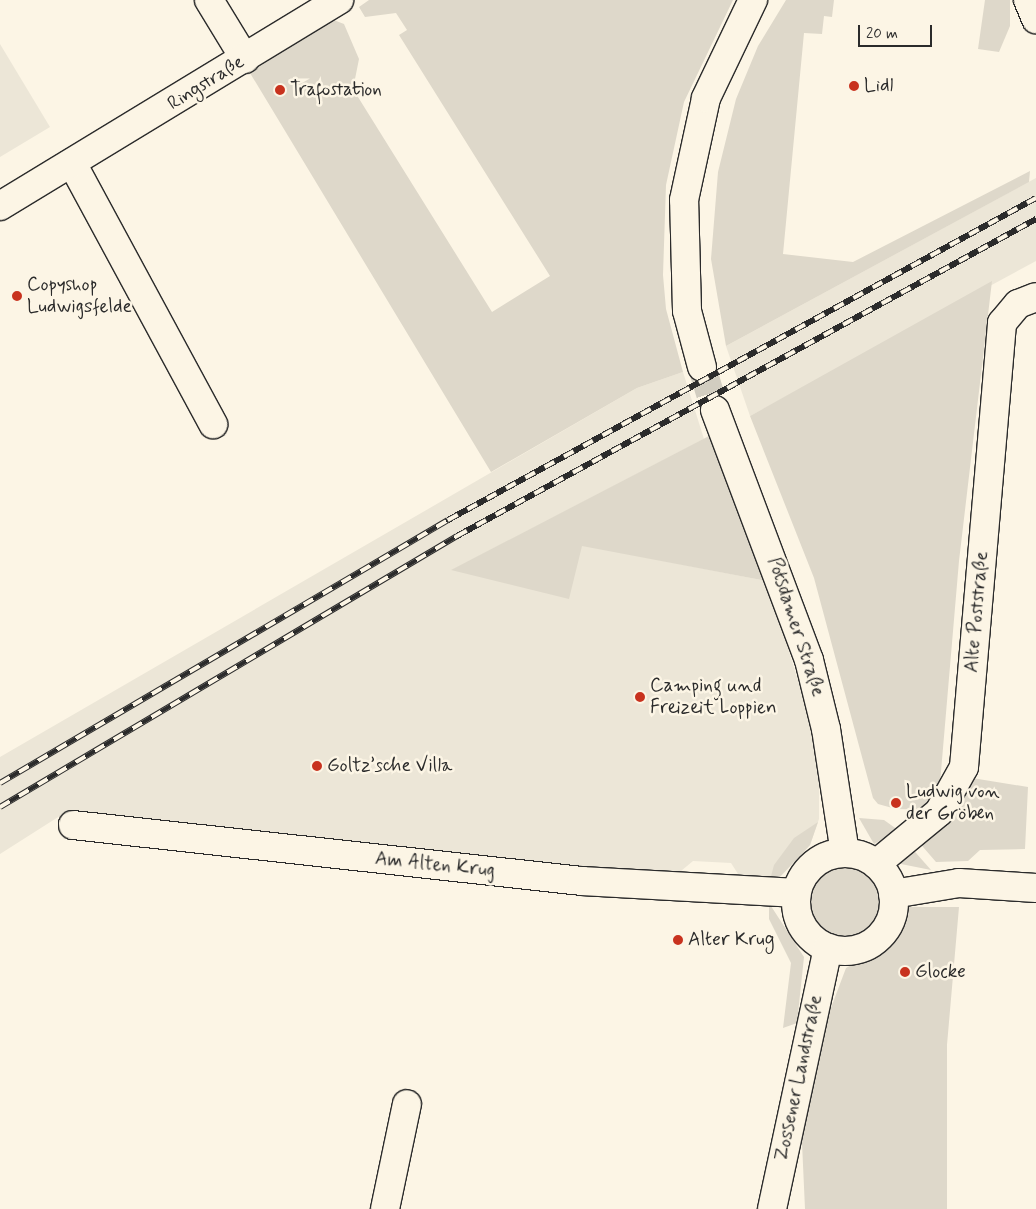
<!DOCTYPE html>
<meta charset="utf-8">
<style>
body{margin:0}
#map{position:relative;width:1036px;height:1209px;overflow:hidden;background:#fcf5e5;font-family:Mynerve,sans-serif}
div>[style]{position:absolute}
[style*='--x']{left:calc(var(--x)*1px);top:calc(var(--y)*1px);width:calc(var(--w)*1px);rotate:calc(var(--a)*1deg)}
.built>*{inset:0;background:#ece6d7}
.green>*{inset:0;background:#ded8ca}
.round{border-radius:50%}
.major-tunnel>*{height:28px;margin-top:-14px;transform-origin:0;background:repeating-linear-gradient(90deg,#d2cdc0 0 28px,transparent 0 42px)}
.roads{filter:drop-shadow(1px 0 #2b2b2b) drop-shadow(-1px 0 #2b2b2b) drop-shadow(0 1px #2b2b2b) drop-shadow(0 -1px #2b2b2b)}
.minor>*{height:28px;margin:-14px;padding:0 14px;transform-origin:14px;border-radius:14px;background:#fcf5e5}
.major>*{height:28px;margin:-14px;padding:0 14px;transform-origin:14px;border-radius:14px;background:#fcf5e5}
.major>.ring{margin:-14px;padding:0;box-sizing:content-box;background:none;border:28px solid #fcf5e5;border-radius:50%}
.rail>*{height:5.5px;margin-top:-2.75px;transform-origin:0;background:repeating-linear-gradient(90deg,#fcf5e5 0 11px,#2b2b2b 0 22px);box-sizing:border-box;border-block:1px solid #2b2b2b}
.dots>*{width:14px;height:14px;translate:-50% -50%;box-sizing:border-box;border:2px solid #fcf5e5;border-radius:50%}
span{translate:-50% -50%;white-space:nowrap;text-align:center;line-height:1.15;-webkit-text-stroke:5px #fcf5e5;paint-order:stroke}
.street-label{font-size:19px;color:#2b2b2b}
.poi-label{font-size:19px;color:#2b2b2b}
.left{translate:0 -50%;text-align:left}
.scale{position:absolute;left:858px;top:25px;width:74px;height:22px;box-sizing:border-box;border:2px solid #2b2b2b;border-top:0;padding-left:6px;font-size:15px;line-height:18px;white-space:nowrap;color:#2b2b2b;-webkit-text-stroke:4px #fcf5e5;paint-order:stroke}
</style>
<div id="map">
<div class="built">
<div style="clip-path:polygon(0 44px,50px 127px,0 157px)"></div>
<div style="clip-path:polygon(1036px 178px,1036px 261px,750px 416px,726px 346px)"></div>
<div style="clip-path:polygon(683px 372px,704px 439px,452px 570px,582px 545px,767px 581px,814px 732px,819px 774px,819px 819px,810px 845px,777px 880px,740px 877px,731px 863px,693px 861px,681px 871px,578px 870px,66px 812px,0 854px,0 757px,637px 388px)"></div>
</div>
<div class="green">
<div style="clip-path:polygon(369px 0,733px 0,684px 102px,666px 185px,663px 275px,666px 309px,683px 372px,637px 388px,491px 472px,250px 73px,331px 19px,344px 24px,359px 59px,353px 89px,492px 312px,550px 276px,399px 35px,407px 30px,396px 13px,365px 17px,359px 7px)"></div>
<div style="clip-path:polygon(786px 0,834px 0,832px 17px,824px 16px,822px 34px,804px 33px,783px 254px,853px 262px,1030px 171px,1029px 182px,726px 346px,711px 259px,718px 172px,736px 99px,758px 46px)"></div>
<div style="clip-path:polygon(985px 0,1010px 0,1010px 26px,999px 52px,978px 49px)"></div>
<div style="clip-path:polygon(992px 281px,959px 561px,939px 795px,929px 810px,896px 809px,878px 804px,873px 798px,814px 578px,750px 416px)"></div>
<div style="clip-path:polygon(709px 436px,767px 581px,582px 546px,569px 599px,451px 570px)"></div>
<div style="clip-path:polygon(966px 777px,1028px 787px,1025px 849px,980px 850px,968px 861px,936px 862px,917px 840px,951px 816px,961px 802px)"></div>
<div style="clip-path:polygon(859px 818px,884px 820px,898px 830px,874px 844px)"></div>
<div style="clip-path:polygon(818px 822px,810px 845px,777px 880px,770px 880px,774px 865px,794px 838px)"></div>
<div style="clip-path:polygon(909px 845px,931px 870px,896px 863px)"></div>
<div class="round" style="left:808px;top:864px;width:74px;height:74px"></div>
<div style="clip-path:polygon(769px 903px,804px 957px,797px 1023px,783px 1028px,791px 963px,769px 919px)"></div>
<div style="clip-path:polygon(908px 907px,959px 907px,947px 1045px,947px 1209px,805px 1209px,801px 1121px,826px 1021px,846px 968px,886px 946px,902px 925px)"></div>
</div>
<div class="major-tunnel">
<div style="--x:702;--y:367;--w:45;--a:73.2"></div>
</div>
<div class="roads">
<div class="minor">
<div style="--x:209;--y:0;--w:69;--a:58.6"></div>
<div style="--x:1028;--y:0;--w:21;--a:67"></div>
<div style="--x:72;--y:163;--w:297;--a:61.6"></div>
<div style="--x:73;--y:825;--w:512;--a:6.28"></div>
<div style="--x:582;--y:881;--w:215;--a:3.2"></div>
<div style="--x:876;--y:864;--w:82;--a:-39.5"></div>
<div style="--x:939;--y:812;--w:51;--a:-60.9"></div>
<div style="--x:964;--y:767;--w:446;--a:-85.1"></div>
<div style="--x:1002;--y:323;--w:25;--a:-50"></div>
<div style="--x:1018;--y:304;--w:19;--a:-21"></div>
<div style="--x:385;--y:1209;--w:107;--a:-78.2"></div>
</div>
<div class="major">
<div style="--x:0;--y:206;--w:397;--a:-31.3"></div>
<div style="--x:702;--y:367;--w:58;--a:-105"></div>
<div style="--x:687;--y:311;--w:111;--a:-91.5"></div>
<div style="--x:684;--y:200;--w:104;--a:-77.8"></div>
<div style="--x:706;--y:98;--w:109;--a:-64.4"></div>
<div style="--x:715;--y:410;--w:267;--a:69.4"></div>
<div style="--x:809;--y:660;--w:71;--a:76.2"></div>
<div style="--x:826;--y:729;--w:125;--a:81.3"></div>
<div class="ring" style="left:796px;top:853px;width:70px;height:70px"></div>
<div style="--x:893;--y:894;--w:67;--a:-9.5"></div>
<div style="--x:959;--y:883;--w:77;--a:3.7"></div>
<div style="--x:772;--y:1209;--w:267;--a:-77.9"></div>
</div>
</div>
<div class="rail">
<div style="--x:0;--y:783;--w:519;--a:-30.42"></div>
<div style="--x:448;--y:520;--w:670;--a:-28.71"></div>
<div style="--x:0;--y:807;--w:531;--a:-30.67"></div>
<div style="--x:457;--y:536;--w:660;--a:-28.7"></div>
</div>
<div class="dots">
<div style="left:854px;top:86px;background:#c8321e"></div>
<div style="left:280px;top:90px;background:#c8321e"></div>
<div style="left:17px;top:296px;background:#c8321e"></div>
<div style="left:640px;top:697px;background:#c8321e"></div>
<div style="left:317px;top:766px;background:#c8321e"></div>
<div style="left:896px;top:803px;background:#c8321e"></div>
<div style="left:678px;top:940px;background:#c8321e"></div>
<div style="left:905px;top:972px;background:#c8321e"></div>
</div>
<div class="street-label">
<span style="left:206px;top:83px;rotate:-32deg">Ringstraße</span>
<span style="left:977px;top:612px;rotate:-85deg">Alte Poststraße</span>
<span style="left:796px;top:627px;rotate:72deg">Potsdamer Straße</span>
<span style="left:435px;top:865px;rotate:6deg">Am Alten Krug</span>
<span style="left:799px;top:1078px;rotate:-78deg">Zossener Landstraße</span>
</div>
<div class="poi-label">
<span class="left" style="left:864px;top:86px">Lidl</span>
<span class="left" style="left:290px;top:90px">Trafostation</span>
<span class="left" style="left:27px;top:296px">Copyshop<br>Ludwigsfelde</span>
<span class="left" style="left:650px;top:697px">Camping und<br>Freizeit Loppien</span>
<span class="left" style="left:327px;top:766px">Goltz’sche Villa</span>
<span class="left" style="left:906px;top:803px">Ludwig von<br>der Gröben</span>
<span class="left" style="left:688px;top:940px">Alter Krug</span>
<span class="left" style="left:915px;top:972px">Glocke</span>
</div>
<div class="scale">20 m</div>
</div>
